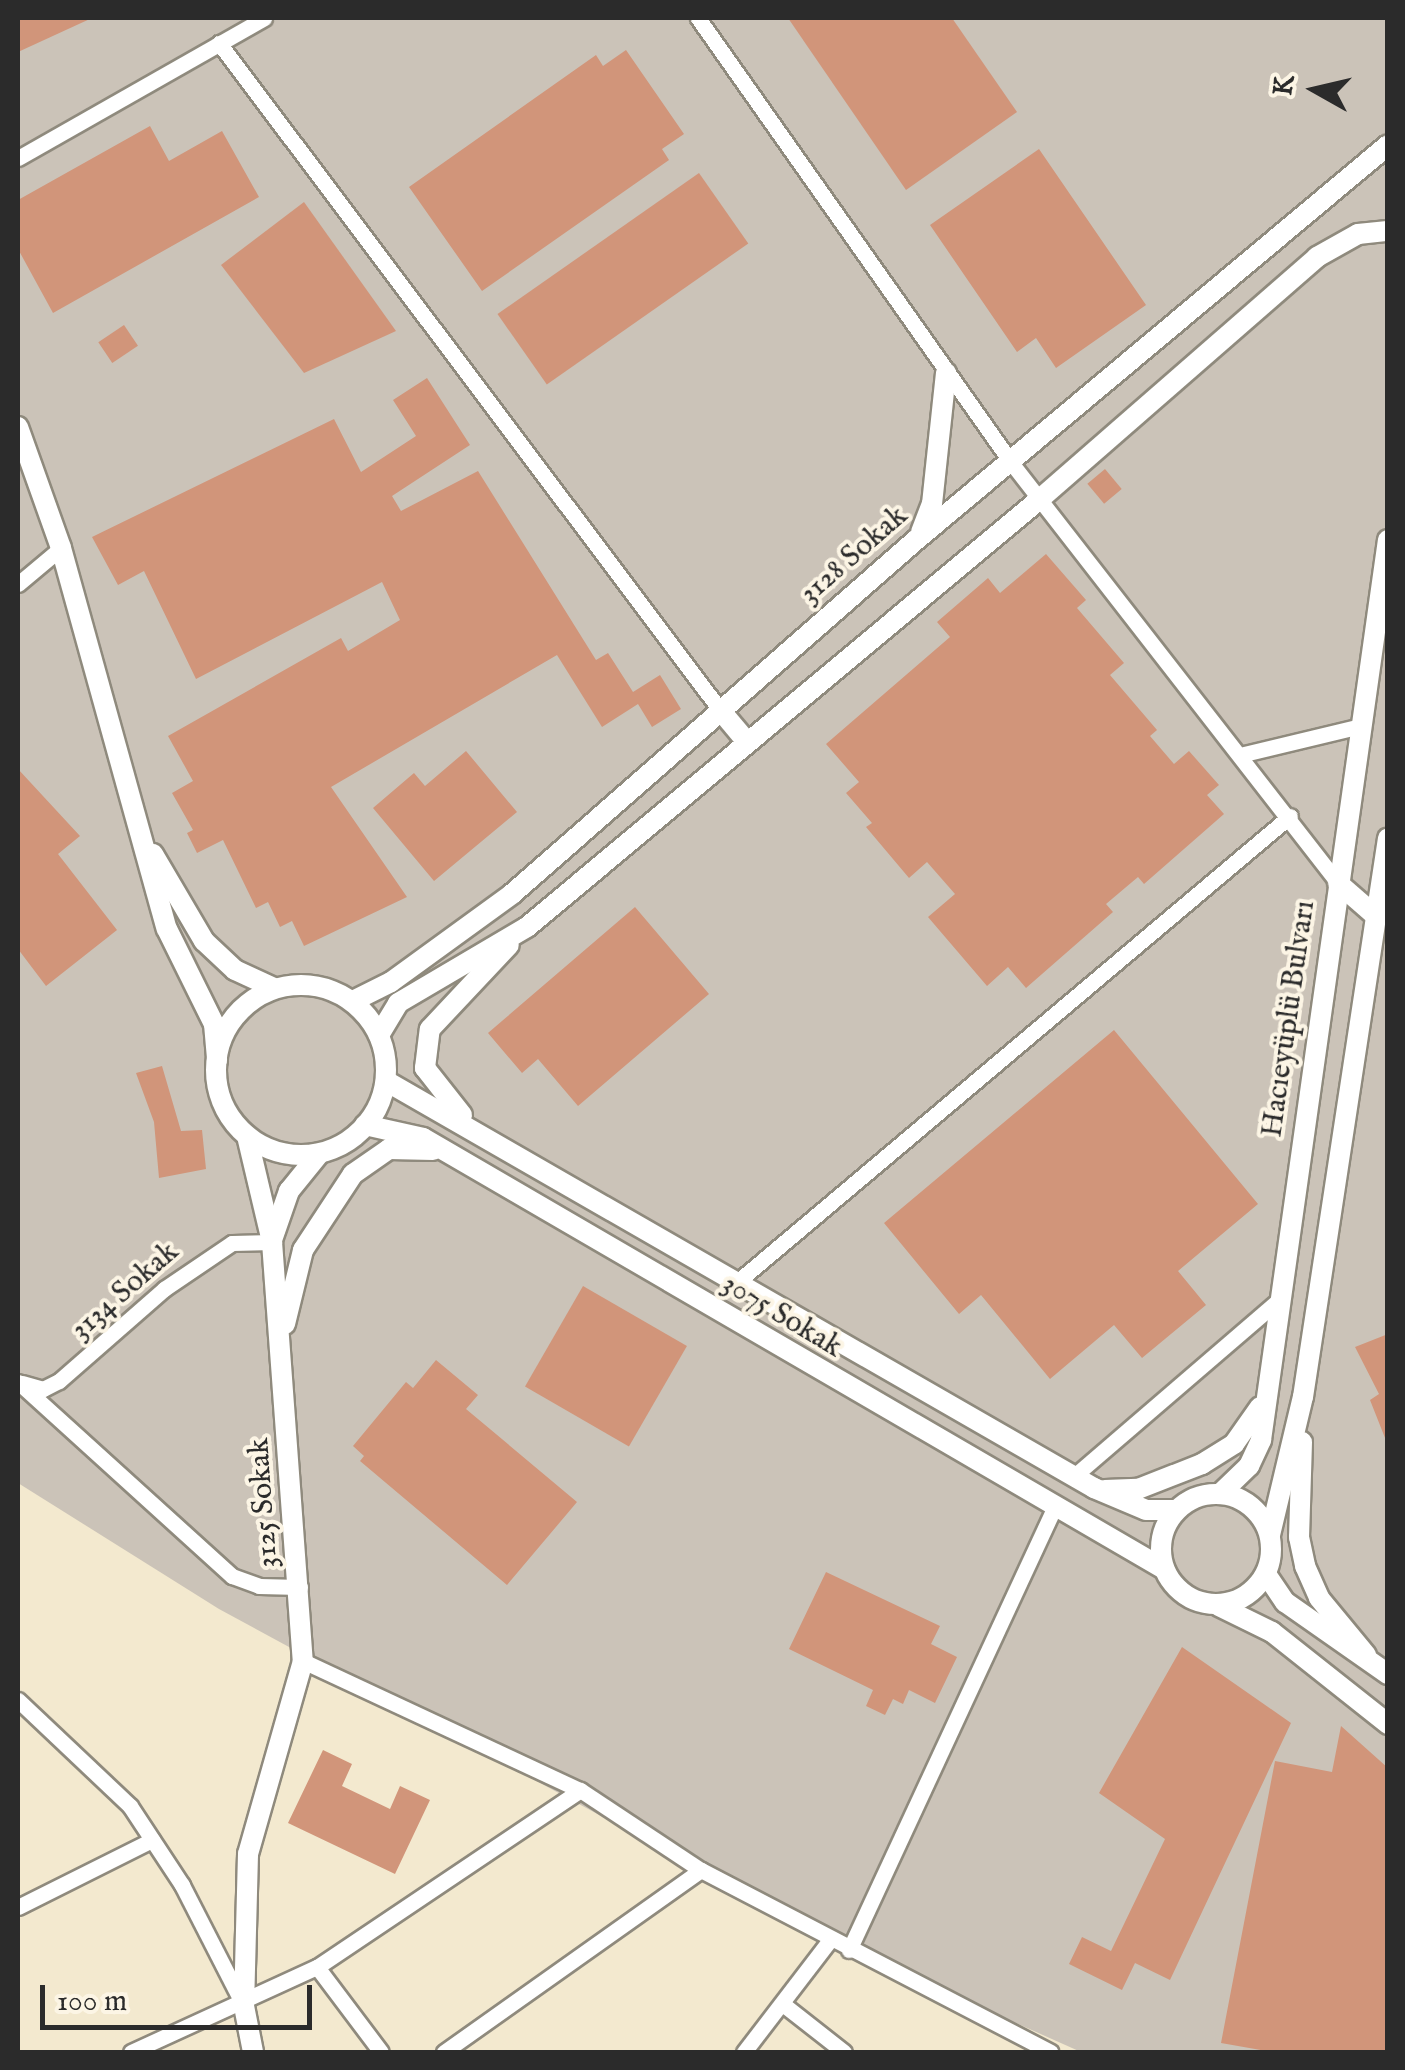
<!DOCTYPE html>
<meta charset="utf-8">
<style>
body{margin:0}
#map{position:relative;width:1405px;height:2070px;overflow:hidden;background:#f3e9cf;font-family:"IM FELL English",serif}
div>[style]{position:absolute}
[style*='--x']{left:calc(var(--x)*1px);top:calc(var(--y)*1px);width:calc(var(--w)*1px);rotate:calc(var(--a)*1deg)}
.industrial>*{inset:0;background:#cbc3b8}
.building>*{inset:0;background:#d1957a;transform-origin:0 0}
.roads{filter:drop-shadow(2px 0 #8f8a7d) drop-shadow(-2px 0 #8f8a7d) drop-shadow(0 2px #8f8a7d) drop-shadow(0 -2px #8f8a7d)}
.minor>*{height:15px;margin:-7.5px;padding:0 7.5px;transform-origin:7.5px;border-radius:7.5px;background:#fff}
.tertiary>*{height:20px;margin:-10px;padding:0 10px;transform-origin:10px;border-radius:10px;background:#fff}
.tertiary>.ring{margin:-10px;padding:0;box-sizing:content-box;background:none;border:20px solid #fff;border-radius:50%}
span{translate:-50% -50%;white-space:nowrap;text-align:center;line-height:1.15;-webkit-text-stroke:8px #fcf5e5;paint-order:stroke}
.street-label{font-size:30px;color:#2b2b2b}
.frame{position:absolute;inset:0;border:20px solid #2b2b2b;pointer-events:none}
.north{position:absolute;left:1265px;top:40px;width:100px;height:100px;-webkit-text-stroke:8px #fcf5e5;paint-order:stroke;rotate:278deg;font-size:28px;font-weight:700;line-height:40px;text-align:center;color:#2b2b2b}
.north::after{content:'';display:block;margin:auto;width:35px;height:45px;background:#2b2b2b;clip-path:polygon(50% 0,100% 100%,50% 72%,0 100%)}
.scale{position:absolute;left:40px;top:1985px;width:272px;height:45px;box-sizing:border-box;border:5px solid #2b2b2b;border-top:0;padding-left:12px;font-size:30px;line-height:35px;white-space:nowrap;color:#2b2b2b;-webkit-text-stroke:8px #fcf5e5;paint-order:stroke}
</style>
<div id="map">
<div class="industrial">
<div style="clip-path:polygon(18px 18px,1387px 18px,1387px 2052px,1081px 2052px,830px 1940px,219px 1609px,18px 1483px)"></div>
</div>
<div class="building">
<div style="clip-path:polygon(18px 18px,92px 18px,18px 52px)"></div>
<div style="clip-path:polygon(788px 18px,952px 18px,1017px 112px,906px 190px)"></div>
<div style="clip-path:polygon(626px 50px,684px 134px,662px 149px,669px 160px,482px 291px,409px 187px,596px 55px,603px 66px)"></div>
<div style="clip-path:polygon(150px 126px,169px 161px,222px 131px,259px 197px,53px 313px,18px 249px,18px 200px)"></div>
<div style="clip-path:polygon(1039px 149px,1146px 305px,1056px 368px,1036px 338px,1017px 352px,930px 225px)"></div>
<div style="left:699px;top:173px;width:86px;height:246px;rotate:55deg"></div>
<div style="clip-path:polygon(304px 202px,396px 331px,304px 373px,221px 265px)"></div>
<div style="left:124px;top:325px;width:25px;height:31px;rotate:56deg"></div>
<div style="clip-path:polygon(427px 378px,470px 445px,392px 496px,401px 511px,478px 471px,596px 660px,608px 653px,633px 692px,660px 675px,681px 709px,652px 727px,638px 704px,602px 727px,557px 655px,331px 787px,407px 897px,304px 946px,292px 921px,280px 927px,268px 902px,256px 908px,223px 840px,197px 853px,187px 833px,193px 830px,172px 793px,193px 781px,168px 736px,341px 638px,348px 651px,400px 620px,382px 582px,196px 679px,144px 571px,118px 585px,92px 537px,334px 419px,361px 472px,416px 436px,393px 400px)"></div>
<div style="left:1105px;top:469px;width:26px;height:23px;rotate:50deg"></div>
<div style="clip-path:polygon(1046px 554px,1086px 600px,1077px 608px,1124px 663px,1110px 675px,1157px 730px,1150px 736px,1174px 764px,1189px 751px,1219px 785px,1207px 795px,1224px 814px,1144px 884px,1138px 877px,1106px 904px,1113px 912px,1026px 988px,1008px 967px,987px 986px,928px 917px,955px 894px,927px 862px,909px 878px,866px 827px,872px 823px,846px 793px,859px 782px,826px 744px,950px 637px,937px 622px,988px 578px,1000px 593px)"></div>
<div style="clip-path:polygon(466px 751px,517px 812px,434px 881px,373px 808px,414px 773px,425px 786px)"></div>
<div style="clip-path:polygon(18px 769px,80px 836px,58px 854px,117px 930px,46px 986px,18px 949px)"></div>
<div style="clip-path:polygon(635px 907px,709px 994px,578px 1106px,538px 1059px,522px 1073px,488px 1033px)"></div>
<div style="clip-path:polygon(1114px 1030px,1258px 1204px,1178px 1271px,1206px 1305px,1142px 1358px,1114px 1325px,1050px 1379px,981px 1295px,959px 1314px,884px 1223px)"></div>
<div style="clip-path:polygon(162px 1066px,181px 1131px,202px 1130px,206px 1169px,159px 1178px,154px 1122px,136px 1073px)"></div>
<div style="left:583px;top:1286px;width:120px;height:116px;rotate:30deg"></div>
<div style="clip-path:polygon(1388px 1334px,1388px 1443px,1387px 1443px,1370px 1400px,1379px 1394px,1355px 1347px)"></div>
<div style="clip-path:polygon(436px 1360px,478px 1395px,466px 1409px,577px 1502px,507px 1585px,360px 1461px,364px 1456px,353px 1446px,406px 1382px,413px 1388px)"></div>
<div style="clip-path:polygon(826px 1572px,940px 1626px,931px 1644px,957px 1657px,935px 1703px,909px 1690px,903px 1704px,893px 1699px,885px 1715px,866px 1706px,873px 1690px,789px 1649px)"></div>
<div style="clip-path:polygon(1182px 1647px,1291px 1723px,1170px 1980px,1135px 1963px,1122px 1990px,1069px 1964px,1082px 1937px,1111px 1951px,1165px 1839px,1099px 1793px)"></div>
<div style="clip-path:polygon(1341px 1726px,1388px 1768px,1388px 2052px,1272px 2052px,1221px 2043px,1275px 1761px,1332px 1772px)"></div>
<div style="clip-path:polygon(323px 1750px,352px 1764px,342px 1786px,390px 1809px,400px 1786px,430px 1800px,395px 1874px,288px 1823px)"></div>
</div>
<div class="roads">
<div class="minor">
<div style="--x:698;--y:18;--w:547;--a:54.83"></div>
<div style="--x:1013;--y:465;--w:529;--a:52.13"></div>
<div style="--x:219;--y:43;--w:836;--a:53.08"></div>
<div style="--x:18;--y:158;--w:283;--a:-29.6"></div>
<div style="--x:18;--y:584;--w:56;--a:-39.9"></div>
<div style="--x:1244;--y:754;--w:120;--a:-13.5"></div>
<div style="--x:737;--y:1282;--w:723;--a:-40.12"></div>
<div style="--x:18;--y:1382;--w:289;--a:42.2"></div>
<div style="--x:232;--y:1576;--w:29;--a:20"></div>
<div style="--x:259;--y:1586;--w:41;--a:1.4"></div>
<div style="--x:22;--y:1383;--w:22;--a:16"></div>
<div style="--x:43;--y:1389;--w:18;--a:-27"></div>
<div style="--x:59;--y:1381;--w:140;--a:-41.2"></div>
<div style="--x:164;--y:1289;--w:82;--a:-34.1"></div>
<div style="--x:232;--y:1243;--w:40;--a:-1.4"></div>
<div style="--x:1073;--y:1477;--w:272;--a:-40.7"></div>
<div style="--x:303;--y:1661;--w:306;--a:25"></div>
<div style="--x:580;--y:1790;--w:145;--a:33.5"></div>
<div style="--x:701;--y:1870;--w:394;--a:27.5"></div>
<div style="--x:18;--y:1700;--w:154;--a:43.4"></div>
<div style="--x:130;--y:1806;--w:95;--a:56.6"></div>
<div style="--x:182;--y:1885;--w:136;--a:62.9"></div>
<div style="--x:18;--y:1907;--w:150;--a:-26.6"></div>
<div style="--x:849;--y:1950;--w:489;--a:-65.1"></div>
<div style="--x:317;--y:1967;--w:106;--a:53"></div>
<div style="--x:784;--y:2005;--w:76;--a:38.1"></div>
<div style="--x:131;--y:2052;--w:205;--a:-24.6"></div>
<div style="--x:317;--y:1967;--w:317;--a:-33.9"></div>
<div style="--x:444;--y:2052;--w:315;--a:-35.3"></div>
<div style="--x:744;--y:2052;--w:141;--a:-52.5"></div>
</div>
<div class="tertiary">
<div style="--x:18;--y:427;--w:128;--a:70.4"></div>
<div style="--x:61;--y:548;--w:395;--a:74.5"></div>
<div style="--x:167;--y:929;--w:106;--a:63.7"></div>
<div style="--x:214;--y:1024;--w:36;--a:85"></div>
<div style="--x:921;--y:532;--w:30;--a:-69"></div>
<div style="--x:932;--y:504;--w:132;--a:-83.9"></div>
<div style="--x:721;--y:711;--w:40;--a:50"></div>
<div style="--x:153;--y:854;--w:101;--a:59.6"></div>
<div style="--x:204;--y:941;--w:42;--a:43.1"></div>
<div style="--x:235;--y:970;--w:43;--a:24.8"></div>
<div style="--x:1338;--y:883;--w:52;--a:41.1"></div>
<div class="ring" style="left:216px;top:985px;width:150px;height:150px"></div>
<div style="--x:353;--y:1001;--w:42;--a:-26.6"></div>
<div style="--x:391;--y:982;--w:150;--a:-36"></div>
<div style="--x:512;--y:894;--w:537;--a:-41.23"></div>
<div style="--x:916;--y:540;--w:615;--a:-39.92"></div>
<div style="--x:379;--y:1035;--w:37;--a:-59"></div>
<div style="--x:398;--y:1003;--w:150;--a:-30.5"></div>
<div style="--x:527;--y:927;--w:668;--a:-39.84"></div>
<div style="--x:1040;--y:499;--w:368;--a:-41.1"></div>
<div style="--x:1317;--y:257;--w:47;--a:-29.3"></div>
<div style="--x:1358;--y:234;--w:30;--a:-6"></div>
<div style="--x:386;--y:1081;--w:817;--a:29.89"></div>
<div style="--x:1094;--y:1488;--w:56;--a:22.9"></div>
<div style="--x:1146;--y:1510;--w:30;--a:0"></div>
<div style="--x:462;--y:1115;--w:60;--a:-128.2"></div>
<div style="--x:425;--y:1068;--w:39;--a:-83"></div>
<div style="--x:430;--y:1029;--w:115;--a:-46.8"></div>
<div style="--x:365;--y:1125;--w:59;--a:12.6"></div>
<div style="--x:423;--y:1138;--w:857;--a:30.18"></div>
<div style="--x:247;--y:1136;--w:109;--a:76.7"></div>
<div style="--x:272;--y:1242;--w:420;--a:85.8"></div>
<div style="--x:303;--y:1661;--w:201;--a:105.9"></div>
<div style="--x:248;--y:1854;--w:152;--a:91.5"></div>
<div style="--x:244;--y:2006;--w:47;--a:78.9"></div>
<div style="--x:272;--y:1240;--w:52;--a:-70.9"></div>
<div style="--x:289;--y:1191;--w:48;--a:-51"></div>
<div style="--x:285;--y:1324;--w:76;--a:-76.3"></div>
<div style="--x:303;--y:1250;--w:91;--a:-56.7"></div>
<div style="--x:353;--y:1174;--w:44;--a:-34.8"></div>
<div style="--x:389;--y:1149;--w:44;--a:1.3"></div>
<div style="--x:1302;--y:1442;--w:95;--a:91.8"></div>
<div style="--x:1299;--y:1537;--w:30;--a:78"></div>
<div style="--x:1305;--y:1566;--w:35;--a:66"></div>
<div style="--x:1319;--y:1598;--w:74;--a:50.5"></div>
<div style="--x:1105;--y:1490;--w:33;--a:-2"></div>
<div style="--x:1138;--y:1489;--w:69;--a:-21.3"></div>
<div style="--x:1202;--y:1464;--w:38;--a:-32"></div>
<div style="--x:1234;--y:1444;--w:45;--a:-54.9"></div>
<div style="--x:1221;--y:1493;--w:39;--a:-44"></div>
<div style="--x:1249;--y:1466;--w:29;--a:-65"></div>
<div style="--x:1261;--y:1440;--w:909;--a:-81.97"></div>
<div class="ring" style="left:1161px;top:1494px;width:90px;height:90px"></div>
<div style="--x:1270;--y:1535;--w:142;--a:-76.6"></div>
<div style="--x:1303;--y:1397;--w:565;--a:-81.35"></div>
<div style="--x:1266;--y:1574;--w:34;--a:56"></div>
<div style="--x:1285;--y:1602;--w:126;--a:35"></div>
<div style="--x:1219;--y:1606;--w:59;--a:26.1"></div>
<div style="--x:1272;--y:1632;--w:148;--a:38.4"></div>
</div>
</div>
<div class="street-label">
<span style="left:854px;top:555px;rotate:-41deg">3128 Sokak</span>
<span style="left:1289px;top:1019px;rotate:-82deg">Hacıeyüplü Bulvarı</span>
<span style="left:125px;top:1291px;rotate:-41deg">3134 Sokak</span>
<span style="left:782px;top:1316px;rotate:31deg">3075 Sokak</span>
<span style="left:264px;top:1503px;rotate:-94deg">3125 Sokak</span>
</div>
<div class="frame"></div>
<div class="north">K</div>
<div class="scale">100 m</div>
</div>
